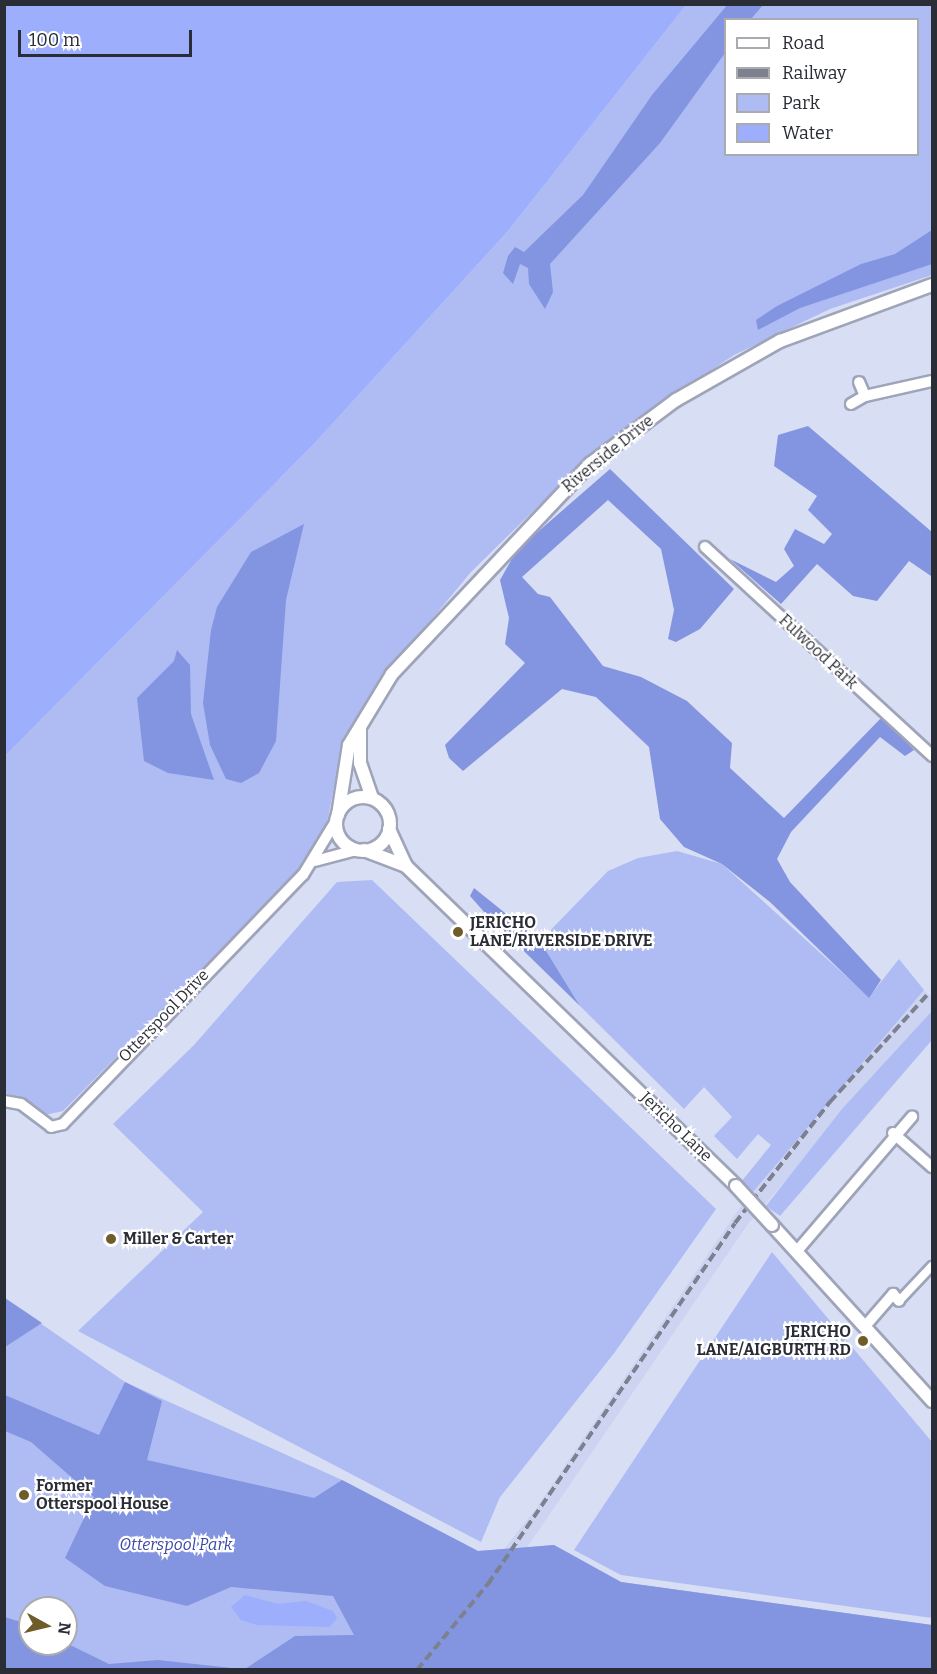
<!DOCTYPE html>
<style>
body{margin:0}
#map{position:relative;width:937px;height:1674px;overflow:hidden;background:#d8def4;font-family:Bitter,serif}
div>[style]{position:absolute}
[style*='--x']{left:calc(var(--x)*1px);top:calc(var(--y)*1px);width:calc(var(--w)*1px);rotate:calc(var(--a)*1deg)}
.built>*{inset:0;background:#ccd4f1}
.green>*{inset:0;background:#aebcf3}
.forest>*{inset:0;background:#8394e0}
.water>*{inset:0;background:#9caefc}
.roads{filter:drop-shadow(2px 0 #9fa4b9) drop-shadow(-2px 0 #9fa4b9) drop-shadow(0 2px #9fa4b9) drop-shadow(0 -2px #9fa4b9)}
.pedestrian>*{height:8px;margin:-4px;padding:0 4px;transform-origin:4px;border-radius:4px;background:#fff}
.minor>*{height:10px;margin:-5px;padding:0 5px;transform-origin:5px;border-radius:5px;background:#fff}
.tertiary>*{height:12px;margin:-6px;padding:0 6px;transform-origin:6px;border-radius:6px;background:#fff}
.tertiary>.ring{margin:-6px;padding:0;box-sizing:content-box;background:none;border:12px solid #fff;border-radius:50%}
.rail>*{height:4px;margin-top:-2px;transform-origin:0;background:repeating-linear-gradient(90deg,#7c808f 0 9px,transparent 0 13.5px)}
.bridges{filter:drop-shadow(2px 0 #9fa4b9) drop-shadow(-2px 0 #9fa4b9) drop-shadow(0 2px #9fa4b9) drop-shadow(0 -2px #9fa4b9)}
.tertiary-bridge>*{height:12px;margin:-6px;padding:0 6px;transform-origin:6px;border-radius:6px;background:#fff}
.dots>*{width:16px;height:16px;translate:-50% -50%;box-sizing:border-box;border:3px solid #fff;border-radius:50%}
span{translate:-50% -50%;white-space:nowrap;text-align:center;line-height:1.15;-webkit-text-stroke:4.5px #fff;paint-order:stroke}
.street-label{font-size:16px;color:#2b2d36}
.poi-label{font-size:16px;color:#2b2d36;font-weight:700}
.left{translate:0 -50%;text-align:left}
.right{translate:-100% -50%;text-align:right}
.park-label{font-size:16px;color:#3e49a3;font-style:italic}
.frame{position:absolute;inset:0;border:6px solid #2b2d36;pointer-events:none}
.legend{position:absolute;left:724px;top:18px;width:195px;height:138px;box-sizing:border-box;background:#fff;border:2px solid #aaabaf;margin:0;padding:8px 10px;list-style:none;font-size:18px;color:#2b2d36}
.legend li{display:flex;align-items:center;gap:12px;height:30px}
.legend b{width:30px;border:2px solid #aaabaf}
.north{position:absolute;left:18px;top:1596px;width:60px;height:60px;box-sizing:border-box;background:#fff;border:2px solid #aaabaf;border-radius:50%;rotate:98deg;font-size:16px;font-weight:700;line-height:24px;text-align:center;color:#2b2d36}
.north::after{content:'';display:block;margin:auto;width:21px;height:27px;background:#6e5d2b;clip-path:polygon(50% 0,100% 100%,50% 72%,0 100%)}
.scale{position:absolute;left:18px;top:30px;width:174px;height:27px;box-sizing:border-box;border:3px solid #2b2d36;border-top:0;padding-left:8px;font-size:18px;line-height:21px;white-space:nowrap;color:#2b2d36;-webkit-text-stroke:4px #fff;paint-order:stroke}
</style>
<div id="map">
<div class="built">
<div style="clip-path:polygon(924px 990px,932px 998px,932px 1011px,748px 1224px,498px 1590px,408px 1670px,535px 1510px,736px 1213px,826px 1100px)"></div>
</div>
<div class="green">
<div style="clip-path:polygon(evenodd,686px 5px,932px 5px,932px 275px,830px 309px,734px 355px,626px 427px,569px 476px,471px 572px,374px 689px,342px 747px,325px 833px,304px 866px,63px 1111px,45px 1115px,25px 1099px,5px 1093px,5px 756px,313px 445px,508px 231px,686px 5px,726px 20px,918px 20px,918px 154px,726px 154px,726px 20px)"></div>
<div style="clip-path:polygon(677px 851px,722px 864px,869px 997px,899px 959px,924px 990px,752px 1193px,741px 1182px,771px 1145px,758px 1134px,737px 1159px,714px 1136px,732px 1117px,704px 1087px,684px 1109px,580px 1006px,540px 941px,608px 871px,638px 858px)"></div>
<div style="clip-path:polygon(372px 880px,716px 1209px,615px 1352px,500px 1497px,481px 1542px,78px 1331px,203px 1212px,113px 1124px,194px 1045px,337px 882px)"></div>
<div style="clip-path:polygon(932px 1011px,932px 1040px,780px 1216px,766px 1206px,842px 1109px)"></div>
<div style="clip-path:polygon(772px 1252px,932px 1442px,932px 1618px,621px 1575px,574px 1550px)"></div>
<div style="clip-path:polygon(evenodd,4px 1298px,125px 1382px,342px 1480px,478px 1551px,554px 1545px,621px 1582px,932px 1625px,932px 1669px,5px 1669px,4px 1298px,30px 1608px,66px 1608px,66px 1644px,30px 1644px,30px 1608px)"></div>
</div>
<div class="forest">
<div style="clip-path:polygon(728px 4px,763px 5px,751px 19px,726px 20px,725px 53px,660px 143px,550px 264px,553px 292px,545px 309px,529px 284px,528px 268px,520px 264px,513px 284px,503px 273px,508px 256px,515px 247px,524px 252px,583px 195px,652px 95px)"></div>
<div style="clip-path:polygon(932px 230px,932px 264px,800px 308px,758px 330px,756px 320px,777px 306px,861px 264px,895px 254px)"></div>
<div style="clip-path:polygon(808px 426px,932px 532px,931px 576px,909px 561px,877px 601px,853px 596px,817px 564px,781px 604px,730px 559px,776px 582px,794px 566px,784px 549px,795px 529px,824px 544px,832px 534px,808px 510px,817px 496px,774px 466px,778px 435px)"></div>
<div style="clip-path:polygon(610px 469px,734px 589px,700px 629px,676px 642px,668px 639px,674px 610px,661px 549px,608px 500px,522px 577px,538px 594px,550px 597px,603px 666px,641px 677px,687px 701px,732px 743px,730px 768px,784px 818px,882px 717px,914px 750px,905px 756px,880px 737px,791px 832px,777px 859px,790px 882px,881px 980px,869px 998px,770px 902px,722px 864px,684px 847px,660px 819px,649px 747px,596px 697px,562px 689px,463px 771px,449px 758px,445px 745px,525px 663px,505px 644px,509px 618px,500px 580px,517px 550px)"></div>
<div style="clip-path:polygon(304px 524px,286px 600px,276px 741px,259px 773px,241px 783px,226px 779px,210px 745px,203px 703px,211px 630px,217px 607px,251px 552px)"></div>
<div style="clip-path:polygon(177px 650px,190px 665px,191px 714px,214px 780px,168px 773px,144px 761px,137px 698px,174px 661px)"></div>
<div style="clip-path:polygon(474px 888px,540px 941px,580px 1006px,485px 913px,470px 896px)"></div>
<div style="clip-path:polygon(5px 1298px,42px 1323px,5px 1347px)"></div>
<div style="clip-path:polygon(125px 1382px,162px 1401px,147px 1460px,314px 1498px,342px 1480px,478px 1551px,554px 1545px,621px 1582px,932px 1625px,932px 1669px,245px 1669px,295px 1636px,354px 1635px,333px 1596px,231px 1587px,187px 1606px,105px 1586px,65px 1558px,94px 1497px,31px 1442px,5px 1431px,5px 1395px,99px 1435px)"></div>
<div style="clip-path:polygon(5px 1617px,30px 1625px,30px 1644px,66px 1643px,109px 1664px,158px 1660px,241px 1669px,5px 1669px)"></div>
</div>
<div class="water">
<div style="clip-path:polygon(5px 4px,686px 5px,508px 231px,313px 445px,5px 756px)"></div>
<div style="clip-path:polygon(245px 1595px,278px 1604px,306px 1601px,333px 1611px,337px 1618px,330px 1627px,257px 1625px,241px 1620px,231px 1607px)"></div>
</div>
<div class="roads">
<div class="pedestrian">
<div style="--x:899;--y:1301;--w:48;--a:-46.7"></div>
</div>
<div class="minor">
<div style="--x:865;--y:396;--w:69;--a:-12.6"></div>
<div style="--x:851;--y:404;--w:16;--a:-30"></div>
<div style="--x:865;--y:396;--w:15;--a:-113"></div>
<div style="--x:705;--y:547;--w:309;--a:42.6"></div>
<div style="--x:315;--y:861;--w:42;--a:-15"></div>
<div style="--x:4;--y:1101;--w:17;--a:10"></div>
<div style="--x:21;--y:1104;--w:38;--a:37"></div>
<div style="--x:51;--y:1127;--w:12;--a:-14"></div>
<div style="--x:63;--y:1124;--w:346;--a:-46.1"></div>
<div style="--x:303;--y:875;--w:66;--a:-58.7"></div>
<div style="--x:893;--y:1133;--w:52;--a:41.1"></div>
<div style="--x:797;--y:1251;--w:177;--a:-49.4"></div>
<div style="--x:867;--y:1324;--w:40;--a:-49"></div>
<div style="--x:893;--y:1294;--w:9;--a:49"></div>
</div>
<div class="tertiary">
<div style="--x:360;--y:730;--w:33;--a:90"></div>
<div style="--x:360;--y:763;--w:37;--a:71"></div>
<div class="ring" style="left:336px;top:797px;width:42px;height:42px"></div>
<div style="--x:338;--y:815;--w:71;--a:-81.1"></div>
<div style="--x:349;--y:745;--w:83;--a:-58.8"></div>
<div style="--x:392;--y:674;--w:289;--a:-46.7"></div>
<div style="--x:590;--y:464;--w:107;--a:-36.7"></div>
<div style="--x:676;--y:400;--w:120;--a:-29.6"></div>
<div style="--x:780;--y:341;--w:162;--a:-20.2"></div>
<div style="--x:389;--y:829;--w:41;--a:65.3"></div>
<div style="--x:406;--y:866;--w:460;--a:44.1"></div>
<div style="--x:364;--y:850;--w:45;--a:20.9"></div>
<div style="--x:772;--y:1225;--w:238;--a:47.7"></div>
</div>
</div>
<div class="rail">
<div style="--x:417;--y:1670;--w:112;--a:-50.5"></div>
<div style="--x:488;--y:1584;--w:437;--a:-55.6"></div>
<div style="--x:735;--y:1223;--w:154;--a:-51.9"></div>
<div style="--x:830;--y:1102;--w:147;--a:-47.8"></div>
</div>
<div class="bridges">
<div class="tertiary-bridge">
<div style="--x:736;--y:1186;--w:53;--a:47.3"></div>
</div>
</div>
<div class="dots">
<div style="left:458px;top:932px;background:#6e5d2b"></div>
<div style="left:111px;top:1239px;background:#6e5d2b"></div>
<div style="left:863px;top:1341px;background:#6e5d2b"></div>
<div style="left:24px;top:1495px;background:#6e5d2b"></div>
</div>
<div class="street-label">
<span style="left:608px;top:454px;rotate:-39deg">Riverside Drive</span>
<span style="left:818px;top:652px;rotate:43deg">Fulwood Park</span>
<span style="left:164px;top:1016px;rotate:-46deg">Otterspool Drive</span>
<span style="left:676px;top:1127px;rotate:44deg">Jericho Lane</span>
</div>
<div class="poi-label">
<span class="left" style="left:470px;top:932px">JERICHO<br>LANE/RIVERSIDE DRIVE</span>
<span class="left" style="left:123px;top:1239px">Miller &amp; Carter</span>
<span class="right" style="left:851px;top:1341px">JERICHO<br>LANE/AIGBURTH RD</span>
<span class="left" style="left:36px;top:1495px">Former<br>Otterspool House</span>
</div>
<div class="park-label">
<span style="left:176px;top:1545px">Otterspool Park</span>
</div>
<div class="frame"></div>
<ul class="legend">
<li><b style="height:8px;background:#fff"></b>Road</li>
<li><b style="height:8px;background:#7c808f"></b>Railway</li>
<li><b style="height:16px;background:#aebcf3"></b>Park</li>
<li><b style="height:16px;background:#9caefc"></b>Water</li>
</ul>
<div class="north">N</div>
<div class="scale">100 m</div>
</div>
